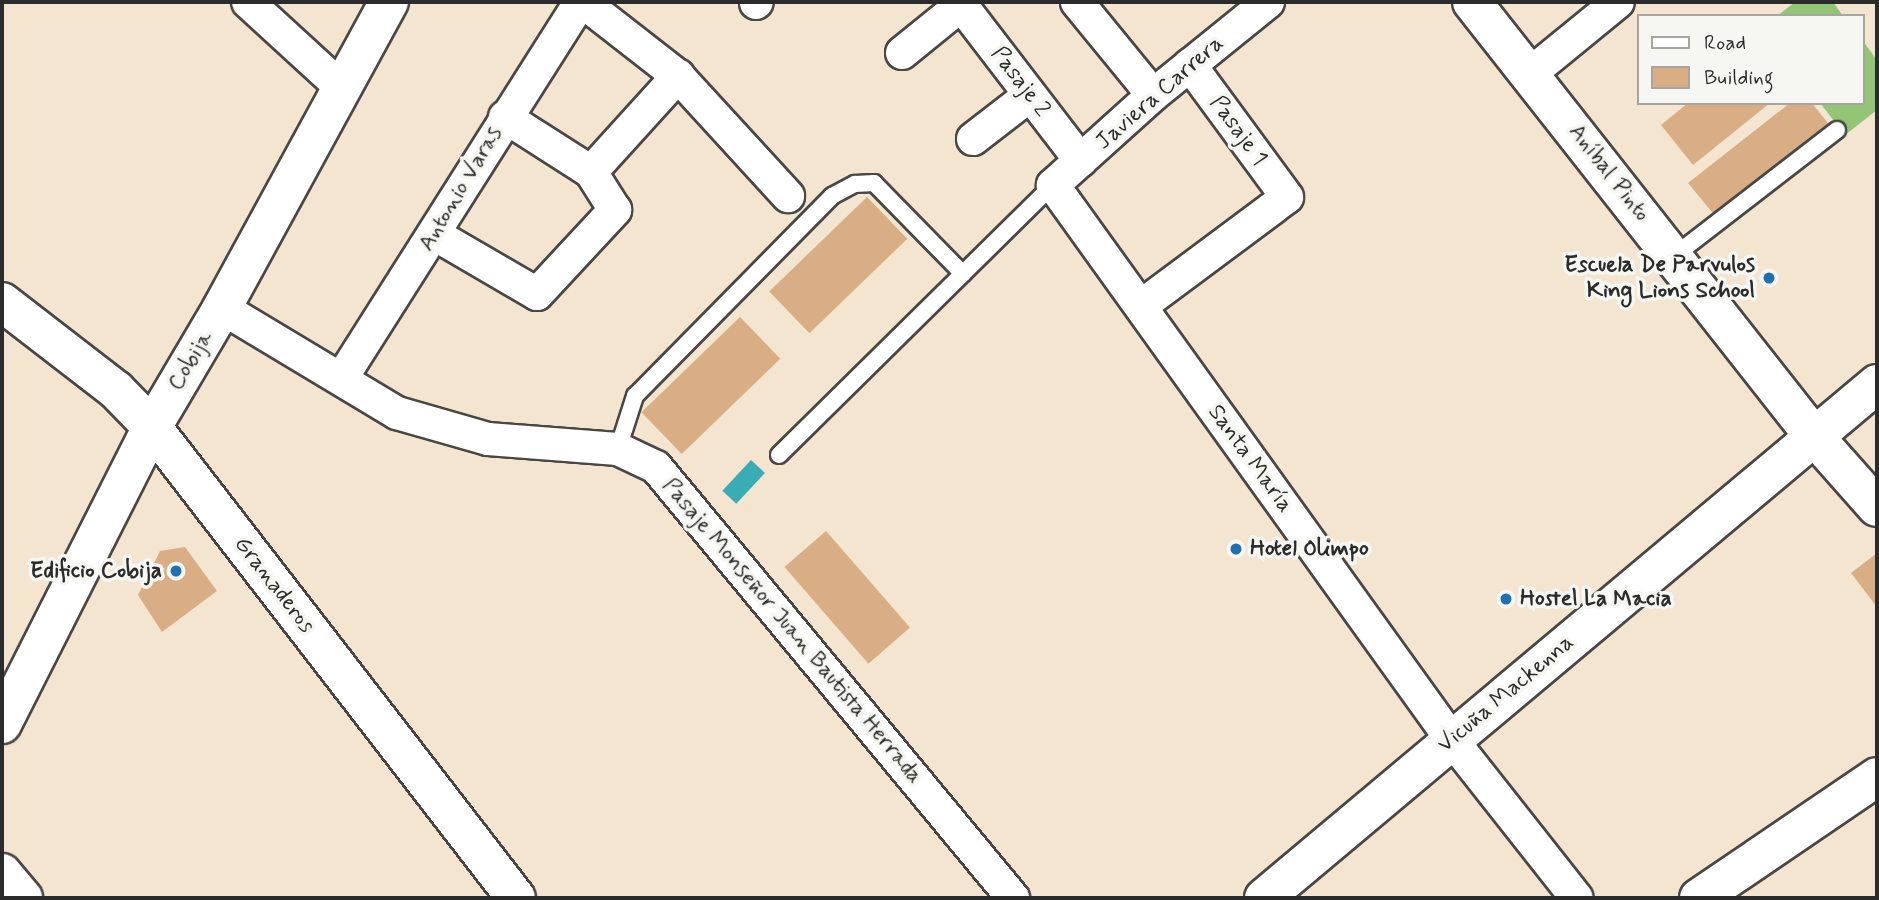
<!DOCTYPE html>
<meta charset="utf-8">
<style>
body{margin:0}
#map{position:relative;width:1879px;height:900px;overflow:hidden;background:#f4e5d0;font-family:Mynerve,sans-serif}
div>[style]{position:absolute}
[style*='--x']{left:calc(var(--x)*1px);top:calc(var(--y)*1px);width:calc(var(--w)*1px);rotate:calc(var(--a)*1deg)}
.green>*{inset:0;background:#92c576}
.water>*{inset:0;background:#3aacb5;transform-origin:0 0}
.building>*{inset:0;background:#daae85;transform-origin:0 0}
.roads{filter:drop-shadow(2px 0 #494744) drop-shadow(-2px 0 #494744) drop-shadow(0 2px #494744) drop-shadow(0 -2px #494744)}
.service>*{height:16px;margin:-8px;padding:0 8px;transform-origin:8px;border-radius:8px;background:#fff}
.minor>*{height:32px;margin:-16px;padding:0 16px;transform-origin:16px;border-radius:16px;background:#fff}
.tertiary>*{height:38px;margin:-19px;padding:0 19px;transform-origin:19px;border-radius:19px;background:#fff}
.secondary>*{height:38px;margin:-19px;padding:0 19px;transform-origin:19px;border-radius:19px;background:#fff}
.primary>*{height:38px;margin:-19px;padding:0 19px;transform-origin:19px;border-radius:19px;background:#fff}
.dots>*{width:19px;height:19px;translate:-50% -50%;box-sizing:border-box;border:4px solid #f6f6f2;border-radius:50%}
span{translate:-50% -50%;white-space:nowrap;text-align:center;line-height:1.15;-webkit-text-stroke:7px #f6f6f2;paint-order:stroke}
.street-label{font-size:23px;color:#2b2b2b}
.poi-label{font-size:23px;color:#2b2b2b;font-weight:700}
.right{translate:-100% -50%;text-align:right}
.left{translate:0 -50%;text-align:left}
.frame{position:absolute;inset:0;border:4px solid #2b2b2b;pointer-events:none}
.legend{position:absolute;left:1637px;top:14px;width:228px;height:91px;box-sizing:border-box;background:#f6f6f2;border:2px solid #a5a5a2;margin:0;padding:9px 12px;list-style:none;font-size:21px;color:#2b2b2b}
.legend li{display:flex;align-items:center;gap:14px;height:35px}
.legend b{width:35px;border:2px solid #a5a5a2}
</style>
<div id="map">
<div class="green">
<div style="clip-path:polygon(1795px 2px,1833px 2px,1843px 16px,1777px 16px)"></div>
<div style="clip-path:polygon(1863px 41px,1877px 60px,1877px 110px,1845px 135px,1820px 103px,1863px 103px)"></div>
</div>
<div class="water">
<div style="left:751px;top:460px;width:19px;height:42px;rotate:43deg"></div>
</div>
<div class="building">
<div style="clip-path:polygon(1688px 103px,1770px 103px,1693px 165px,1661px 125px)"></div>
<div style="clip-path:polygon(1790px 103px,1812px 103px,1831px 127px,1716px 217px,1688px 183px)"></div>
<div style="left:867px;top:197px;width:58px;height:136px;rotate:46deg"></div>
<div style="left:740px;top:317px;width:58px;height:137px;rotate:46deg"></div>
<div style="left:826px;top:531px;width:128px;height:55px;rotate:49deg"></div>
<div style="clip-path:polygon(185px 547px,217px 591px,162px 632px,138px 595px,160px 551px)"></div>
<div style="clip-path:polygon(1877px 553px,1877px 607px,1851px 573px)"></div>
</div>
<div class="roads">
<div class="service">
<div style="--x:1674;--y:256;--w:206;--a:-37.7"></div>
<div style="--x:618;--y:449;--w:56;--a:-72.2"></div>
<div style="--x:635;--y:396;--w:281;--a:-45.4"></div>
<div style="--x:832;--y:196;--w:26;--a:-28"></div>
<div style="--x:855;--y:184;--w:19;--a:-3"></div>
<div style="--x:874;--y:183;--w:127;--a:45.6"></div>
<div style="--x:779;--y:455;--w:385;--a:-44.6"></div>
</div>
<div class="minor">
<div style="--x:248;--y:2;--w:129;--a:42.5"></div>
<div style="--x:583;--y:2;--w:120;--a:37.9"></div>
<div style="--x:678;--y:76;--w:163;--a:47.5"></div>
<div style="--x:959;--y:2;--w:200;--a:52.5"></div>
<div style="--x:1077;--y:2;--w:120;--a:50.7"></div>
<div style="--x:1268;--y:2;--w:148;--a:141"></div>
<div style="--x:1153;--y:95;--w:135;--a:138"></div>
<div style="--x:1053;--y:185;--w:684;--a:54.29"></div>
<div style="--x:1452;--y:740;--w:201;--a:51.7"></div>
<div style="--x:756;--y:3;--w:1;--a:-45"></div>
<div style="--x:902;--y:53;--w:76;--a:-39.1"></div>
<div style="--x:1531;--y:73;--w:112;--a:-39.2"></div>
<div style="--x:505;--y:117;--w:102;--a:32.6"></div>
<div style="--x:973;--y:139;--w:72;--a:-37.7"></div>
<div style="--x:434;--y:234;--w:119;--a:30.2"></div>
<div style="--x:537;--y:294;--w:115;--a:-47.1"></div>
<div style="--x:615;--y:210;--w:45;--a:-122.3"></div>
<div style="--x:591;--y:172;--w:130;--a:-47.8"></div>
<div style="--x:1141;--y:306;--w:182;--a:-36.7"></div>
<div style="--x:1287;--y:197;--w:164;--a:-126.3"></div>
<div style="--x:222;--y:308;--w:204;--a:31"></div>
<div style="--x:397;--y:413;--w:95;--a:15.9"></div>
<div style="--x:488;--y:439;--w:130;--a:4.4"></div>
<div style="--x:618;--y:449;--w:42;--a:25.3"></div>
<div style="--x:656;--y:467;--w:560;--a:50.36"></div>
<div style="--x:343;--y:376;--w:443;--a:-57.6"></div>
</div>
<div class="tertiary">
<div style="--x:1472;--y:2;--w:551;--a:51.78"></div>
<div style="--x:1813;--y:435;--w:96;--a:48.4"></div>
<div style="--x:2;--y:873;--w:33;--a:50"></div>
<div style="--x:1264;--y:898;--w:800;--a:-39.98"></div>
</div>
<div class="secondary">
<div style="--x:2;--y:724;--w:333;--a:-63.2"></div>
<div style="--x:152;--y:427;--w:138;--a:-59.5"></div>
<div style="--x:222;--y:308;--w:349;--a:-61.4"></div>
<div style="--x:1699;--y:898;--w:215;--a:-34.2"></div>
</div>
<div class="primary">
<div style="--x:2;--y:302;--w:144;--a:37.7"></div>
<div style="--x:116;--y:390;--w:52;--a:45.8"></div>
<div style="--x:152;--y:427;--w:595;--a:52.3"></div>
</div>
</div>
<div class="dots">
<div style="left:1769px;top:278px;background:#1f6fb2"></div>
<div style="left:1236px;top:549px;background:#1f6fb2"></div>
<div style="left:176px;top:571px;background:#1f6fb2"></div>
<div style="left:1506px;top:599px;background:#1f6fb2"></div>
</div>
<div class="street-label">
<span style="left:1020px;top:82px;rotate:53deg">Pasaje 2</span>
<span style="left:1160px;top:93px;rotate:-41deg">Javiera Carrera</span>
<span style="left:1238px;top:131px;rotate:54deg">Pasaje 1</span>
<span style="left:1609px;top:173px;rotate:52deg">Aníbal Pinto</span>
<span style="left:461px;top:189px;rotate:-59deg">Antonio Varas</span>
<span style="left:191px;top:361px;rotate:-59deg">Cobija</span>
<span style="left:1250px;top:459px;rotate:54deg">Santa María</span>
<span style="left:274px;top:585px;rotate:52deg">Granaderos</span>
<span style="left:792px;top:631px;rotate:50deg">Pasaje Monseñor Juan Bautista Herrada</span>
<span style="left:1506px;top:694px;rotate:-40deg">Vicuña Mackenna</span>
</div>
<div class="poi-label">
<span class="right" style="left:1755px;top:278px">Escuela De Parvulos<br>King Lions School</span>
<span class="left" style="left:1250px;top:549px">Hotel Olimpo</span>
<span class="right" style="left:162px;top:571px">Edificio Cobija</span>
<span class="left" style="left:1520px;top:599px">Hostel La Macia</span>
</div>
<div class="frame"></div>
<ul class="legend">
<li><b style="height:9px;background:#fff"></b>Road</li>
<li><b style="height:19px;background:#daae85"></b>Building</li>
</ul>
</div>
